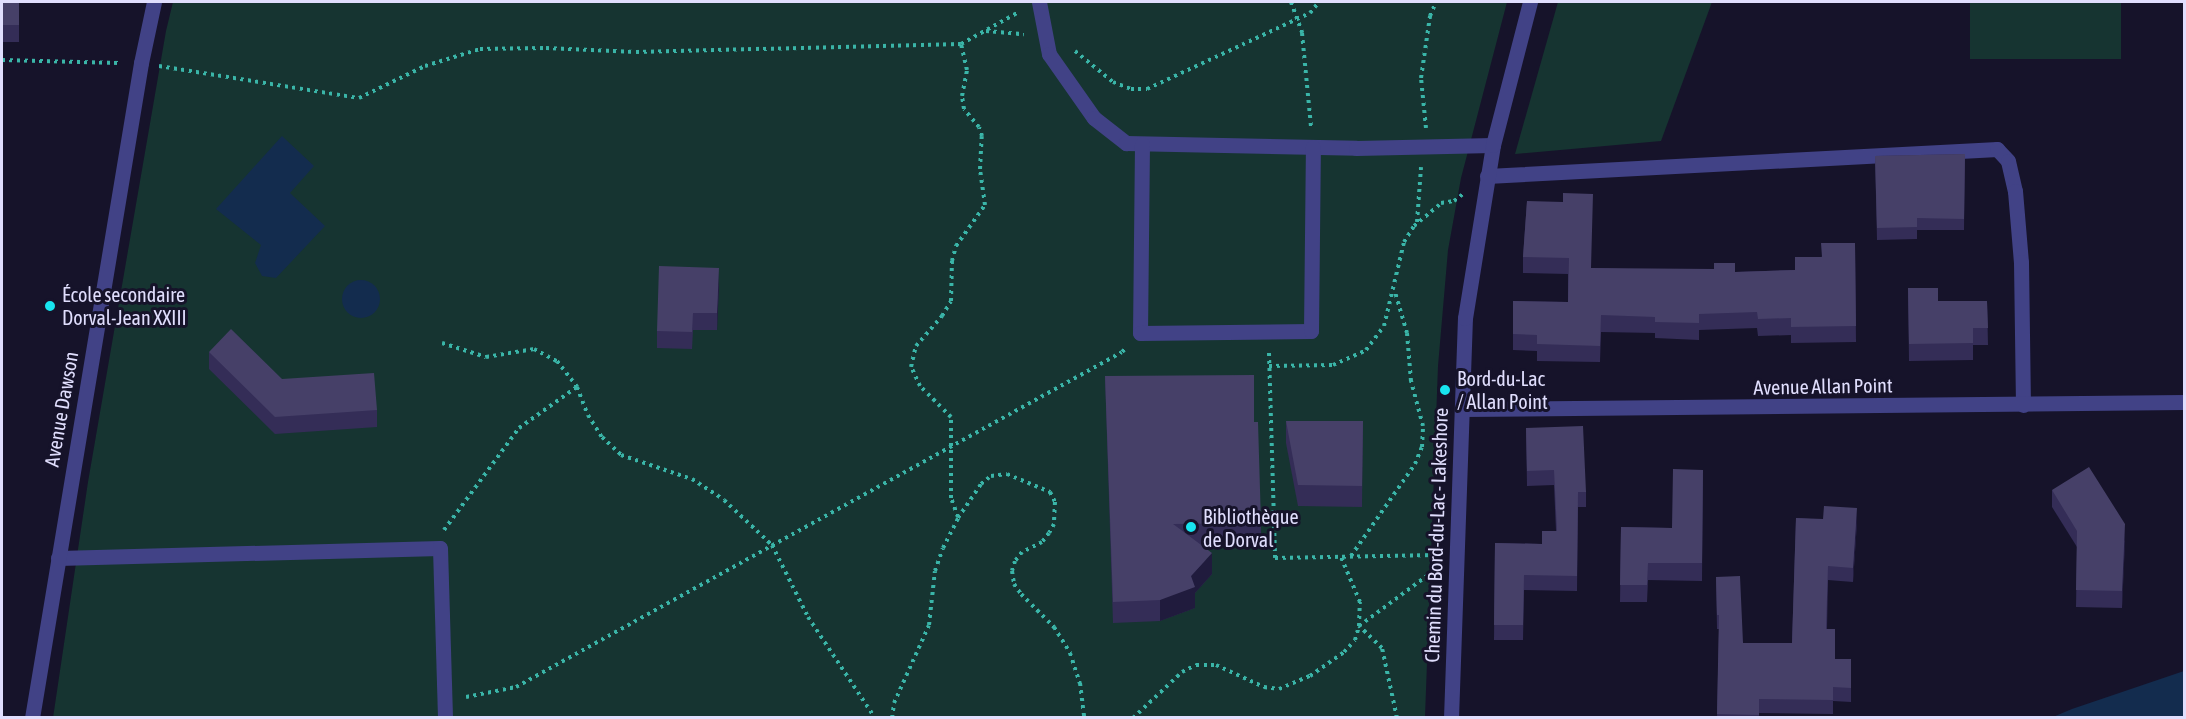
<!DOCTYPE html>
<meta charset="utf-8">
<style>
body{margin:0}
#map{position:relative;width:2186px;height:719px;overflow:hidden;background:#16132a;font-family:"Asap Condensed",sans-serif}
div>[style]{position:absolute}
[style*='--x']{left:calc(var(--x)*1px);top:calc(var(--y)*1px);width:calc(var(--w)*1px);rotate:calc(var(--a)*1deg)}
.green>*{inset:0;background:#163431;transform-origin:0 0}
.water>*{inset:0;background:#132c4e}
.round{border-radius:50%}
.path>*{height:4px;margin-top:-2px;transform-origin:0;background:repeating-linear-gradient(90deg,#3ab5a8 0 3px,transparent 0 7.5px)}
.minor>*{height:15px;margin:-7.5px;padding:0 7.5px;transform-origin:7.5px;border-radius:7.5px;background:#414286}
.wall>*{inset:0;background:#342d57;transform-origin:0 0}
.shaded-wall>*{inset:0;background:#201b3d}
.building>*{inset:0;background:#464068;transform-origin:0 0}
.dots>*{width:16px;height:16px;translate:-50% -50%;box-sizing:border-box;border:3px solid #16132a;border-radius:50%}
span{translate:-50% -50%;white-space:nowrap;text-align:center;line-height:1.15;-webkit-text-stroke:6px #16132a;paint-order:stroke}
.poi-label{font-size:20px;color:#e0defd}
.left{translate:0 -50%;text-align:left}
.street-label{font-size:20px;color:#e0defd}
.frame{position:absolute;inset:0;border:3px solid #e0defd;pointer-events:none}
</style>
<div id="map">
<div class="green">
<div style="clip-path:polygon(173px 2px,1507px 2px,1461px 178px,1448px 250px,1438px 366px,1425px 717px,53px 718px,88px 482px,166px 31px)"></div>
<div style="clip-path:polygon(1558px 2px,1712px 2px,1661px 141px,1515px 154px)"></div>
<div style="left:1970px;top:2px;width:151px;height:57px"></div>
</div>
<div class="water">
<div style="clip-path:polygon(282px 136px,314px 166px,290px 193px,325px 226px,276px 278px,262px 276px,255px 263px,261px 245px,216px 209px)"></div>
<div class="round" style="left:342px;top:280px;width:38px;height:38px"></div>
<div style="clip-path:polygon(2184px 671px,2184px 717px,2053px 717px,2072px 709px)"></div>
</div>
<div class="path">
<div style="--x:1291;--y:2;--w:33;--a:70"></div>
<div style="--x:1302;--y:33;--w:94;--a:84.5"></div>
<div style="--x:986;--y:31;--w:38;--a:5"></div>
<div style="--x:1075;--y:51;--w:49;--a:39.2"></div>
<div style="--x:1113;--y:82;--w:19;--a:21"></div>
<div style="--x:1131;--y:89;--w:16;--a:0"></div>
<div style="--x:1147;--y:89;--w:180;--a:-25"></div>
<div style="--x:1310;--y:13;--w:14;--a:-51"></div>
<div style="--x:2;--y:60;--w:117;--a:1.5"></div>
<div style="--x:159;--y:66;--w:203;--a:9.1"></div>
<div style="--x:359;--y:98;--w:73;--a:-25.9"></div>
<div style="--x:425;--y:66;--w:58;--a:-17.2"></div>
<div style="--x:480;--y:49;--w:66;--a:-0.9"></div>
<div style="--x:546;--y:48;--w:90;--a:2.5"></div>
<div style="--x:636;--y:52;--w:325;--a:-1.4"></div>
<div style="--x:961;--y:44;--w:66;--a:-28.9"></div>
<div style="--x:1426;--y:128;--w:50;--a:-95.7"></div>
<div style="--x:1421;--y:78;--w:63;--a:-81.7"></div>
<div style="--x:1430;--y:16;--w:15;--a:-67"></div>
<div style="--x:1417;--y:222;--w:55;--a:-85.8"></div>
<div style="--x:442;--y:343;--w:46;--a:17.7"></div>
<div style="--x:486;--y:357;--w:49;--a:-9.5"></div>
<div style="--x:534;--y:349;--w:26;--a:28"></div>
<div style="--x:557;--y:361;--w:33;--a:52"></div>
<div style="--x:577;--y:387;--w:30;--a:69"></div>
<div style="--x:588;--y:415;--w:26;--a:58"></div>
<div style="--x:602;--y:437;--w:26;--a:43"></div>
<div style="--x:621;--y:455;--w:75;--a:18.7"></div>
<div style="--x:692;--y:479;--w:38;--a:33"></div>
<div style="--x:724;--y:500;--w:66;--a:43.2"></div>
<div style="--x:772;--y:545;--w:80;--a:63.4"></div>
<div style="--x:808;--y:617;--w:121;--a:56.4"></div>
<div style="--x:1269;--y:353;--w:205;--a:88.3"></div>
<div style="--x:1275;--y:558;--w:162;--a:-1.1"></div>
<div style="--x:1269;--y:366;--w:64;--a:-0.9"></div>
<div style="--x:1333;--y:365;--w:36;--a:-24"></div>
<div style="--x:1366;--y:350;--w:30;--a:-53"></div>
<div style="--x:1384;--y:326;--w:86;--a:-76.6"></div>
<div style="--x:1404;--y:242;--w:19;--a:-58"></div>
<div style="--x:1414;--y:226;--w:35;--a:-40"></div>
<div style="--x:1441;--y:203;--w:13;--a:-9"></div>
<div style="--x:1454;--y:201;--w:11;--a:-38"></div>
<div style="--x:958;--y:517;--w:20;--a:-110"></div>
<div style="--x:951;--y:498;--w:81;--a:-90"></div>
<div style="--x:951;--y:417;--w:44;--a:-135"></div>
<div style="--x:920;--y:386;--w:21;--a:-115"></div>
<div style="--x:911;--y:367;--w:22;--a:-77"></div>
<div style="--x:916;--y:346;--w:40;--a:-49"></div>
<div style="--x:942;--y:316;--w:17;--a:-59"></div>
<div style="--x:951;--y:301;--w:40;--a:-88.6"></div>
<div style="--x:952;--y:261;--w:16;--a:-75"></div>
<div style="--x:956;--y:246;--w:50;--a:-54.7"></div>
<div style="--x:985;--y:205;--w:36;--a:-98"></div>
<div style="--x:980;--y:169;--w:33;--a:-87"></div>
<div style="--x:982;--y:136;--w:9;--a:-108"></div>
<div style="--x:979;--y:127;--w:23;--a:-130"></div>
<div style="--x:964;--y:109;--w:13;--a:-99"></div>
<div style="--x:962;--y:96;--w:26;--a:-79"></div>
<div style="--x:967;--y:70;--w:27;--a:-103"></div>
<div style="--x:444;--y:530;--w:127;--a:-53.7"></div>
<div style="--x:519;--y:428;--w:71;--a:-35.3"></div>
<div style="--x:1351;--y:556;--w:112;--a:-55.2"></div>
<div style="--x:1415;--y:464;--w:18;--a:-68"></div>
<div style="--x:1422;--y:447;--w:21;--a:-87"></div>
<div style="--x:1423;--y:426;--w:47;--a:-104.9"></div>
<div style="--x:1411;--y:381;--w:48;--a:-94.8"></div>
<div style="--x:1407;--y:333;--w:43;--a:-106.3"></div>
<div style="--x:466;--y:697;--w:51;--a:-11.3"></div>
<div style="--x:516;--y:687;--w:692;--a:-28.93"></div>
<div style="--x:1122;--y:352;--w:7;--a:-45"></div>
<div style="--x:892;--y:718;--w:15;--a:-82"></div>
<div style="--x:894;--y:703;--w:85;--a:-65.8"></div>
<div style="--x:929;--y:625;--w:54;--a:-83.7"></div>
<div style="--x:935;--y:571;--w:24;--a:-71"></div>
<div style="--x:943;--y:548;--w:34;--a:-63"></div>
<div style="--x:958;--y:518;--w:41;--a:-55.9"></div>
<div style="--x:981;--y:484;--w:13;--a:-39"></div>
<div style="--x:991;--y:476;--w:16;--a:-7"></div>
<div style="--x:1007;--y:474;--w:47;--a:22.7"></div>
<div style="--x:1050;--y:492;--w:11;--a:63"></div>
<div style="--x:1055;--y:502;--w:22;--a:93"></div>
<div style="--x:1054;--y:524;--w:10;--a:119"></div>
<div style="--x:1049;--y:533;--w:11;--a:128"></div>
<div style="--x:1042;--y:542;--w:22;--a:153"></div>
<div style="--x:1022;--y:552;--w:11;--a:128"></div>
<div style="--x:1015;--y:561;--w:10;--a:107"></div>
<div style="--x:1012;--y:571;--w:13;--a:81"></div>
<div style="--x:1014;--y:584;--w:12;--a:55"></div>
<div style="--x:1021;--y:594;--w:47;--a:45"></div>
<div style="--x:1054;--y:627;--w:31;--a:58"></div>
<div style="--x:1070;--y:653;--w:32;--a:72"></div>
<div style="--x:1080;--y:683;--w:35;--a:83"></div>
<div style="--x:1133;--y:718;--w:67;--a:-43.2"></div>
<div style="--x:1182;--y:672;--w:16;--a:-27"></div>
<div style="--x:1196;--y:665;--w:20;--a:0"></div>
<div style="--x:1216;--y:665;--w:53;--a:24.6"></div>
<div style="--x:1264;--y:687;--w:15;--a:8"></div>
<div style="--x:1279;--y:689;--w:34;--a:-23"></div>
<div style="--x:1310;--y:676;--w:42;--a:-35.2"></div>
<div style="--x:1344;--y:652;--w:16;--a:-47"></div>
<div style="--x:1355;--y:640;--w:15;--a:-74"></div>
<div style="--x:1359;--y:626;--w:24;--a:-88"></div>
<div style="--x:1360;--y:602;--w:49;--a:-112.9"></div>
<div style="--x:1397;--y:718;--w:72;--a:-102.1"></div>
<div style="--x:1382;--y:648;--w:32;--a:-136"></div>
<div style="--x:1359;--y:626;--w:94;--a:-36.4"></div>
</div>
<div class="minor">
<div style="--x:1039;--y:2;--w:53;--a:79.1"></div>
<div style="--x:1049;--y:54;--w:78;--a:54.9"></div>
<div style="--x:1094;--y:118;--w:41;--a:38"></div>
<div style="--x:1126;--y:143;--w:230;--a:1.2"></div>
<div style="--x:1356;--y:148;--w:137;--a:-1.3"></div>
<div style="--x:1142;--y:144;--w:189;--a:90.6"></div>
<div style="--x:1140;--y:333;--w:171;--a:-0.7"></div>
<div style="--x:1311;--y:331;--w:184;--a:-89.4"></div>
<div style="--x:1487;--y:176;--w:511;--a:-3.03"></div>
<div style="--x:1997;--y:149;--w:16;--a:47"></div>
<div style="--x:2008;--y:161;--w:31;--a:77"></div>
<div style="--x:2015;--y:191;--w:71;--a:85.2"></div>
<div style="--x:2021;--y:262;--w:143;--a:89.2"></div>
<div style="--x:1462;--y:409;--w:722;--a:-0.56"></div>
<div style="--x:58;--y:558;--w:382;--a:-1.5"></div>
<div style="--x:440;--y:548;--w:170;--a:88.3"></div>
<div style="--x:32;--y:718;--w:664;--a:-80.55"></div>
<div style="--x:141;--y:63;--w:62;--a:-78"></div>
<div style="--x:1451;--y:718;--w:400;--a:-88"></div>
<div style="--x:1465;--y:318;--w:175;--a:-80.8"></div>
<div style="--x:1493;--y:145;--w:148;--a:-75.5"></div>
</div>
<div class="wall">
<div style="left:2px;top:2px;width:17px;height:40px"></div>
<div style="clip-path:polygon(1965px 154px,1964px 230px,1917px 230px,1917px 239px,1877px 240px,1875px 156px)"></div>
<div style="clip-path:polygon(1527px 201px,1591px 268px,1735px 272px,1795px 270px,1821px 257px,1855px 243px,1856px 342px,1791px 343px,1791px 335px,1758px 336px,1757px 328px,1699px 330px,1699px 340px,1655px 338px,1655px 333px,1601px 332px,1600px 362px,1537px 361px,1537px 351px,1513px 350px,1513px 301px,1568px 302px,1568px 274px,1523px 273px,1523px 257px)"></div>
<div style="clip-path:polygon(719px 285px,717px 330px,693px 330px,692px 349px,657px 348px,657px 331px)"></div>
<div style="clip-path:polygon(1908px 288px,1938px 301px,1987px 301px,1988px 345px,1973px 345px,1973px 360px,1909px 361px)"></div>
<div style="clip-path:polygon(209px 352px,282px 379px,377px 410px,377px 427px,275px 434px,209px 369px)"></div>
<div style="clip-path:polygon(1105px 376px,1254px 422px,1261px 523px,1261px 544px,1201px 545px,1212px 574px,1195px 593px,1195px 608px,1160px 621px,1113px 623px)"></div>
<div style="clip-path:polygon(1286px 421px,1363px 421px,1362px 507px,1298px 506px,1286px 443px)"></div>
<div style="clip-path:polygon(1526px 428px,1586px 492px,1586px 507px,1578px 507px,1577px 591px,1524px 590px,1523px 640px,1494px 640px,1495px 543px,1542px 544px,1556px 531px,1554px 485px,1527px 486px)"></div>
<div style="clip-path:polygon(1703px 470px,1702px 581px,1648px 580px,1647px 602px,1620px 602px,1621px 527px,1672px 528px)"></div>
<div style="clip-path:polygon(2052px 490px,2125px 541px,2122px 608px,2076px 607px,2077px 547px,2052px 507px)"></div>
<div style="clip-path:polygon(1796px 518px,1857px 522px,1853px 582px,1828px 580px,1827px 629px,1835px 659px,1851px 659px,1851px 702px,1833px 701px,1833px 714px,1759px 713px,1759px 717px,1717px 717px,1719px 629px,1717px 629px,1716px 577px,1743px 643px,1792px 643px)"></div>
</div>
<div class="shaded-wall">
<div style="clip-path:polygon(719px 268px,719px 285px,717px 330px,717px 313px)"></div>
<div style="clip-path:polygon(1857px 508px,1857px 522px,1853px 582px,1853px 568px)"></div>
<div style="clip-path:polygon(2125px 524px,2125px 541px,2122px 608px,2122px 591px)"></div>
<div style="clip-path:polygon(1212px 553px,1212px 574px,1195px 593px,1195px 608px,1160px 621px,1160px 600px,1191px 576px)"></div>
</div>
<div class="building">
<div style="left:2px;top:2px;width:17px;height:23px"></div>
<div style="clip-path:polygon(1965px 154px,1964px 219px,1917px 218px,1917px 227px,1877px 228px,1875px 156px)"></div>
<div style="clip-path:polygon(1563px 193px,1593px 194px,1591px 268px,1714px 269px,1714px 263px,1735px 263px,1735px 272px,1795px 270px,1795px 257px,1822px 257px,1821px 243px,1855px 243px,1856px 326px,1791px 327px,1791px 318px,1758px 319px,1757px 312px,1699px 314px,1699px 323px,1655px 322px,1655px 317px,1601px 315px,1600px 346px,1537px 344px,1537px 335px,1513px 334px,1513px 301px,1568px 302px,1569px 258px,1523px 257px,1527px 201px,1563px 202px)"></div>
<div style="clip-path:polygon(659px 266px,719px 268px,717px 313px,693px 313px,692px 332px,657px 331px)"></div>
<div style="clip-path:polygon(1908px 288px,1938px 288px,1938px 301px,1987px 301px,1988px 328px,1973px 328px,1973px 343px,1909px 344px)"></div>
<div style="clip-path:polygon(231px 329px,282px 379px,374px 373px,377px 410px,275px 417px,209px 352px)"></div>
<div style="clip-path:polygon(1254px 375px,1254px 422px,1258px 422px,1261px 523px,1173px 524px,1212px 553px,1191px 576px,1195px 587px,1160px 600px,1113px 602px,1105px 376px)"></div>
<div style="clip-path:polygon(1286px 421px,1363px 421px,1362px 486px,1298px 485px)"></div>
<div style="clip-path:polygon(1583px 426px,1586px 492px,1578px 492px,1577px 576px,1524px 575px,1523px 625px,1494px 625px,1495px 543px,1542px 544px,1542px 531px,1557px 531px,1554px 470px,1527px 471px,1526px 428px)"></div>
<div style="clip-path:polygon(2089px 467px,2125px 524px,2122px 591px,2076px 590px,2077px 531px,2052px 490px)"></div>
<div style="clip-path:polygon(1673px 469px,1703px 470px,1702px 563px,1648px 563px,1647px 585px,1620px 585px,1621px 527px,1672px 528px)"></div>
<div style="clip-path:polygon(1824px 506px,1857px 508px,1853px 568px,1828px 566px,1826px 629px,1835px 629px,1835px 659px,1851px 659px,1851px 688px,1833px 687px,1833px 700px,1759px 699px,1759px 715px,1717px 714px,1719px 615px,1717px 615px,1716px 577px,1740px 576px,1743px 643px,1792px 643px,1796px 518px,1823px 519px)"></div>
</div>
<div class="dots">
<div style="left:50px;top:306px;background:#18e4ef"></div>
<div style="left:1445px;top:390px;background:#18e4ef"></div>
<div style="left:1191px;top:527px;background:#18e4ef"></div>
</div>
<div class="poi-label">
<span class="left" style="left:62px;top:306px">École secondaire<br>Dorval-Jean XXIII</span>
<span class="left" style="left:1457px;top:390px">Bord-du-Lac<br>/ Allan Point</span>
<span class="left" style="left:1203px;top:528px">Bibliothèque<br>de Dorval</span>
</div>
<div class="street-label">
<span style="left:1823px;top:386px;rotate:-1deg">Avenue Allan Point</span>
<span style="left:61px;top:409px;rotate:-80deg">Avenue Dawson</span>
<span style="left:1436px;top:535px;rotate:-88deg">Chemin du Bord-du-Lac - Lakeshore</span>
</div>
<div class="frame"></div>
</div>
